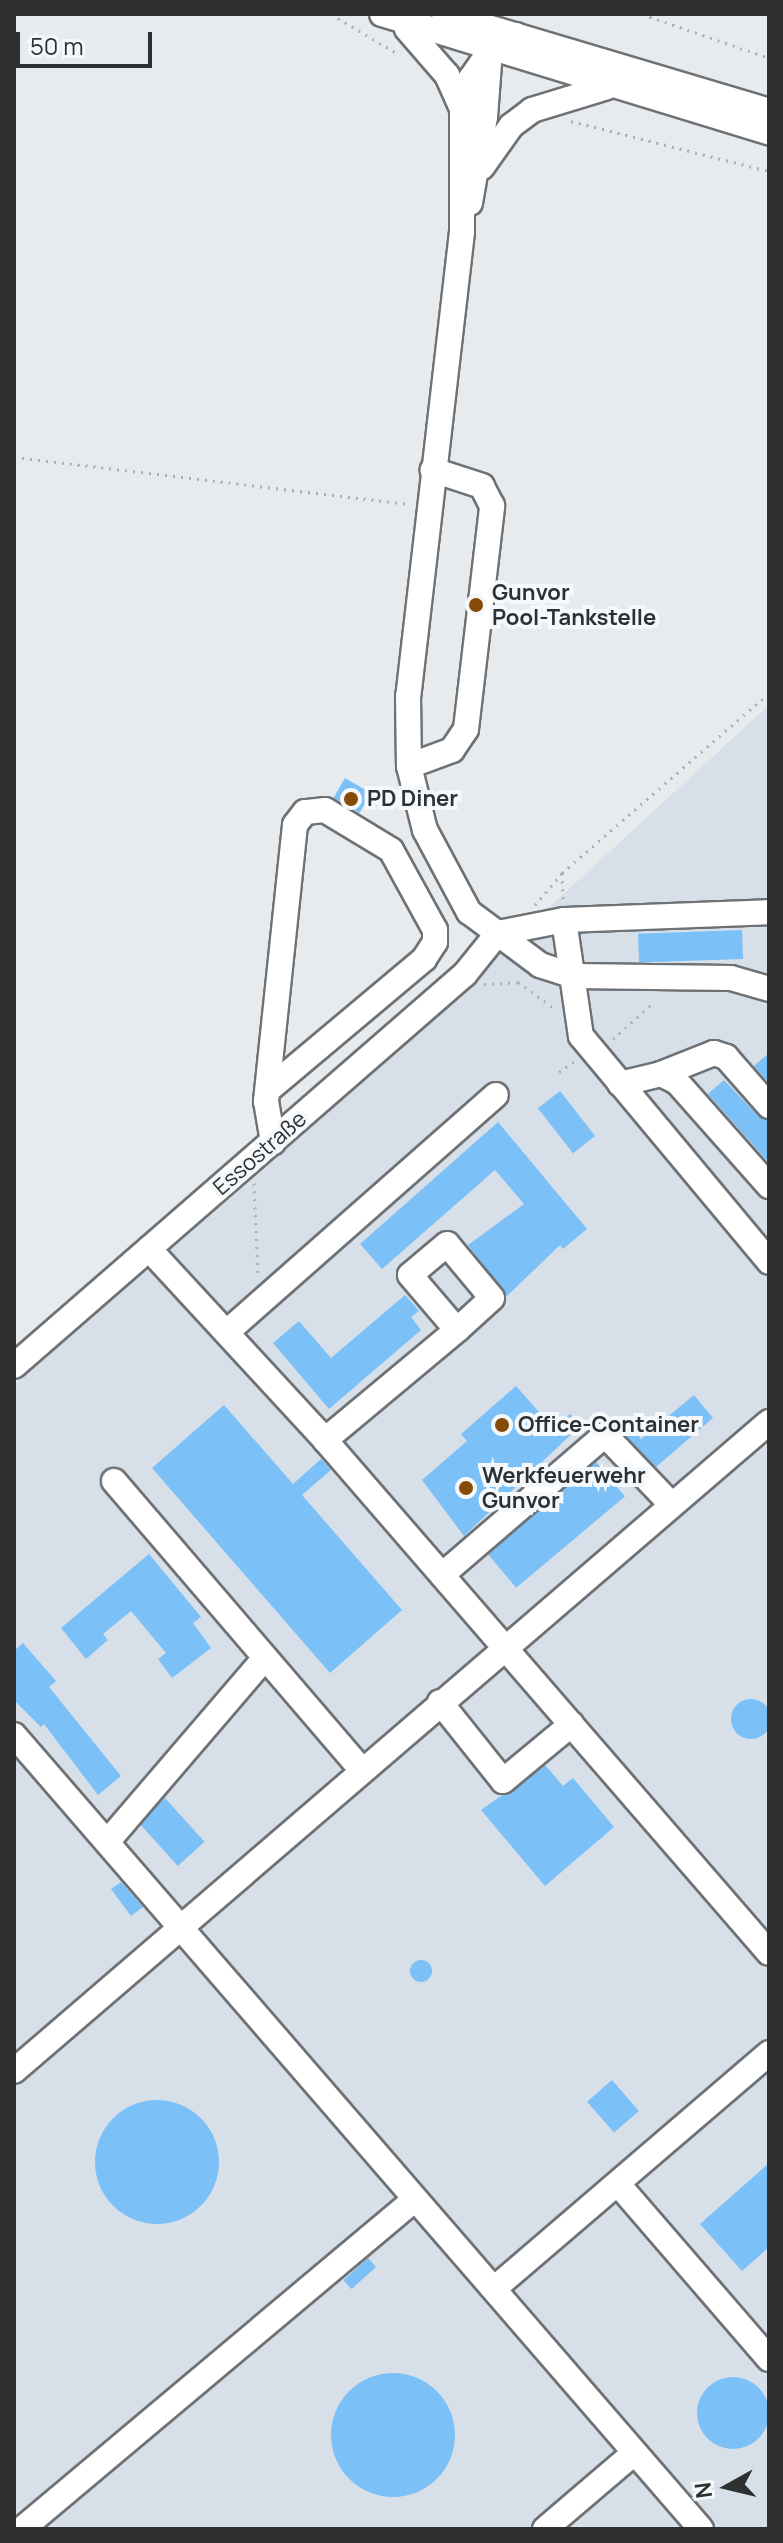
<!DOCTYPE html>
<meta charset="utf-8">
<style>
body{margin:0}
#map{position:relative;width:783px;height:2543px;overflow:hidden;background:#e8ebee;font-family:Manrope,sans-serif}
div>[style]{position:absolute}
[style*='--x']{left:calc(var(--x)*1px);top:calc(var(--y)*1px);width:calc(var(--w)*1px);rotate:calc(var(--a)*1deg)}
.built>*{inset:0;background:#d7dfe8}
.building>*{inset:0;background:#7bc0f7;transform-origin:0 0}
.round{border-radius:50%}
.path>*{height:3px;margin-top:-1.5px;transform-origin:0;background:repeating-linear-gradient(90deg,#aeb0b2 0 2px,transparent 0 8px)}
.roads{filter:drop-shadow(2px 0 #6f7275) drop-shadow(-2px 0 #6f7275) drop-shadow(0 2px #6f7275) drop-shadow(0 -2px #6f7275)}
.minor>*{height:24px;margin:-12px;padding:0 12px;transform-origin:12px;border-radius:12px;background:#fff}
.dots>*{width:22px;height:22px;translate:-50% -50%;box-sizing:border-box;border:4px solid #f5f9fb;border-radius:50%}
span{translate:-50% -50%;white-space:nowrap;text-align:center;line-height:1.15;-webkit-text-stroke:8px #f5f9fb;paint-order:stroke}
.poi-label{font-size:22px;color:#2f3031;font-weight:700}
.left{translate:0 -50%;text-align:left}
.street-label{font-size:22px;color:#2f3031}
.frame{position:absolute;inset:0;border:16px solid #2f3031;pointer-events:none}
.north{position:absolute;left:687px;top:2447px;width:80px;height:80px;-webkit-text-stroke:6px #f5f9fb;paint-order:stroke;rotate:262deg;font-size:22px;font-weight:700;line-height:32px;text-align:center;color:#2f3031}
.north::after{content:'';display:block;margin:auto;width:28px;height:36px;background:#2f3031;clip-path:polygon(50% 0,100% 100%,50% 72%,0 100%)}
.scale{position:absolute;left:16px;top:32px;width:136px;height:36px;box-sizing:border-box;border:4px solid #2f3031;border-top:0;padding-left:10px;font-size:24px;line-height:28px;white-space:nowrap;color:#2f3031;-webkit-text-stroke:6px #f5f9fb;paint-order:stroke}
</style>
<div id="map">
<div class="built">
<div style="clip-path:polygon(769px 705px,769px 2529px,14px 2529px,14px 1385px,261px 1172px)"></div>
</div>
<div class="building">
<div style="left:345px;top:778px;width:30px;height:23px;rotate:30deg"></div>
<div style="left:742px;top:930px;width:29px;height:104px;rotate:88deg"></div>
<div style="clip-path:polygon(769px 1053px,769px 1083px,754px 1066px)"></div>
<div style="clip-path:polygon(724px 1080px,758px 1116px,769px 1121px,769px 1163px,708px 1094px)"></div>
<div style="left:560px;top:1091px;width:57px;height:28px;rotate:52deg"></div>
<div style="clip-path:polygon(498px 1122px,587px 1229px,563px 1249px,560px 1245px,507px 1296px,468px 1245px,524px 1204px,495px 1170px,382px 1269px,360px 1244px)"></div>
<div style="clip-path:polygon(405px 1295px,419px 1311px,411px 1317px,421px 1330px,329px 1409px,273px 1343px,299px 1321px,331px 1358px)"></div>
<div style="clip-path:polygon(516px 1386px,553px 1428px,570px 1414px,580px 1426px,464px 1536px,422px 1480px,467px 1441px,461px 1434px)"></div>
<div style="clip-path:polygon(694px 1395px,713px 1418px,656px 1467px,613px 1423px,621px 1416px,641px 1439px)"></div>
<div style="clip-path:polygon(224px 1405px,293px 1484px,321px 1459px,331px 1470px,302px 1495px,402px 1610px,330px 1673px,152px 1468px)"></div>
<div style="left:596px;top:1462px;width:45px;height:142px;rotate:50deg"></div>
<div style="clip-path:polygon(149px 1554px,201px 1617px,193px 1623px,211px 1648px,172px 1678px,158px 1659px,166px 1653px,131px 1611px,103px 1634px,108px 1640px,86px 1659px,61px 1628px)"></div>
<div style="clip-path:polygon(23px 1643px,56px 1681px,49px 1687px,121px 1776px,98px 1795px,44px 1724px,41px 1727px,14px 1700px,14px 1651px)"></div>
<div class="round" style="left:731px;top:1699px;width:40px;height:40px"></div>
<div style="clip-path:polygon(545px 1765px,563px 1786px,573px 1778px,614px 1827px,545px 1886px,481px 1810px)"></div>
<div style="left:165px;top:1798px;width:59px;height:36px;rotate:48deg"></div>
<div style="clip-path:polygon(121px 1882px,143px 1907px,131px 1916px,111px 1889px)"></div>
<div class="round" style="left:410px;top:1960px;width:22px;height:22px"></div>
<div style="left:612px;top:2080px;width:41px;height:33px;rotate:49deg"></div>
<div class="round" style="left:95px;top:2100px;width:124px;height:124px"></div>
<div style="clip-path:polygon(769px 2163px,769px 2247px,742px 2271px,700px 2224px)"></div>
<div style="left:368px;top:2258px;width:12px;height:33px;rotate:48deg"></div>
<div class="round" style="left:331px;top:2373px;width:124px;height:124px"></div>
<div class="round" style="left:697px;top:2377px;width:72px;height:72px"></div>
</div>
<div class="path">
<div style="--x:331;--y:14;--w:80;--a:30.7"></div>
<div style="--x:642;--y:14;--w:134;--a:19.1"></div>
<div style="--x:571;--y:121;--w:204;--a:14.2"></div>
<div style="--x:14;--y:457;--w:400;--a:6.8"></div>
<div style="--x:562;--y:873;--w:28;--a:88"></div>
<div style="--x:535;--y:905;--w:42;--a:-49.8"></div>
<div style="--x:562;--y:873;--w:274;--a:-41"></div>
<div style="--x:484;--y:984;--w:34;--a:-3"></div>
<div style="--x:518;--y:982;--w:46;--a:36.1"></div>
<div style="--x:613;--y:1039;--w:55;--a:-42.1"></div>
<div style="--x:559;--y:1072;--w:19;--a:-35"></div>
<div style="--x:254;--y:1183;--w:93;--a:87.5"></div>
</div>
<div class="roads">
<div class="minor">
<div style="--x:382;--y:14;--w:405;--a:17"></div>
<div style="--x:444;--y:14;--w:339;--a:16.6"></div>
<div style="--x:407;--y:29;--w:61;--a:49"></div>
<div style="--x:447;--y:75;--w:36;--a:66"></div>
<div style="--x:516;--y:35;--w:31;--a:148"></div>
<div style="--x:490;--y:51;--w:33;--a:125"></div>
<div style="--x:471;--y:78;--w:31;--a:107"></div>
<div style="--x:462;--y:108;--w:124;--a:90"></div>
<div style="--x:462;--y:232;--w:467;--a:96.6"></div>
<div style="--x:408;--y:696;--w:70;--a:89.2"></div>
<div style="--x:409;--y:766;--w:66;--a:76"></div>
<div style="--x:425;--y:830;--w:93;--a:61.8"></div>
<div style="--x:469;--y:912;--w:89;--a:36.7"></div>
<div style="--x:540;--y:965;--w:36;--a:18"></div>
<div style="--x:574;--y:976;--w:157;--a:0.7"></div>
<div style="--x:731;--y:978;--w:40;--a:16"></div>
<div style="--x:482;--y:167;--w:50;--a:-54.7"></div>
<div style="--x:511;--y:126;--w:26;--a:-37"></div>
<div style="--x:532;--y:110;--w:78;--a:-17"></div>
<div style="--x:470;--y:203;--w:87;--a:-80.1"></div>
<div style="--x:485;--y:117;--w:67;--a:-85.7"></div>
<div style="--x:409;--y:766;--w:46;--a:-20.4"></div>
<div style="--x:452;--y:750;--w:25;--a:-56"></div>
<div style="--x:466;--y:729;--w:225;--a:-83.3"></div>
<div style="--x:492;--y:506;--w:22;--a:-117"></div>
<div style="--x:482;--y:486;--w:52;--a:-161.9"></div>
<div style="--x:564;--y:920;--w:117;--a:81.7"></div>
<div style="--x:581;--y:1036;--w:294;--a:50.2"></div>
<div style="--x:498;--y:933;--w:67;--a:-11.1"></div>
<div style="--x:564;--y:920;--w:205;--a:-2.2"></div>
<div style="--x:661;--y:1074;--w:57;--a:-21.6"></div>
<div style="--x:714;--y:1053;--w:13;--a:18"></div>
<div style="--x:726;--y:1057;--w:65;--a:48.7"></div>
<div style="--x:620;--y:1084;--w:42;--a:-13.7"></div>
<div style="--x:661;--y:1074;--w:18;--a:27"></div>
<div style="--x:677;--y:1082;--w:139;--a:48.5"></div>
<div style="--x:268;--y:1090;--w:204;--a:-40"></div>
<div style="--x:424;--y:959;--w:20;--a:-57"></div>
<div style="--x:435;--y:942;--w:12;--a:-90"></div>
<div style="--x:435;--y:930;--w:91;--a:-118.8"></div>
<div style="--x:391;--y:850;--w:77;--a:-148.8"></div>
<div style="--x:325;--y:810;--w:20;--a:174"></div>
<div style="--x:305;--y:812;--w:16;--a:128"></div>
<div style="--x:295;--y:825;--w:278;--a:96"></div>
<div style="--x:266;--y:1101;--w:42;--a:80.3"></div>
<div style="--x:149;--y:1249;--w:260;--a:47.3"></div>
<div style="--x:325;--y:1440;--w:678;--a:49.12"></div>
<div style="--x:228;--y:1331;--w:357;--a:-41.4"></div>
<div style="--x:14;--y:1366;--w:598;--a:-41"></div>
<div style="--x:465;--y:974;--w:53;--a:-51.2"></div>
<div style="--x:325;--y:1440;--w:172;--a:-39.8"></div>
<div style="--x:457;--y:1330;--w:47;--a:-42.4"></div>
<div style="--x:492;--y:1298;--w:70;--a:-129.8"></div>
<div style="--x:447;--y:1244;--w:48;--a:140"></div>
<div style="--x:410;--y:1275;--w:72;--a:49.5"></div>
<div style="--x:114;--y:1481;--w:379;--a:49.4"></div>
<div style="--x:442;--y:1575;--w:215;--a:-40.7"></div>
<div style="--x:605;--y:1435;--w:94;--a:46.3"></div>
<div style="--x:440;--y:1702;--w:101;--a:51.4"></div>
<div style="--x:503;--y:1781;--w:89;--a:-39.6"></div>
<div style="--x:14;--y:1735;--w:1050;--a:49.13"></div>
<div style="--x:108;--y:1841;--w:241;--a:-49.4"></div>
<div style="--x:14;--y:2071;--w:996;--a:-40.68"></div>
<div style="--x:618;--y:2184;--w:231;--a:49.2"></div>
<div style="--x:495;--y:2288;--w:361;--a:-40.6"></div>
<div style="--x:22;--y:2529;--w:512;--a:-40.01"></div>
<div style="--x:545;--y:2529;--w:117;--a:-40.5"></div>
</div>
</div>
<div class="dots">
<div style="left:476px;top:605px;background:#874b08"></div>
<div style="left:351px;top:799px;background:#874b08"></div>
<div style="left:502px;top:1425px;background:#874b08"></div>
<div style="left:466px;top:1488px;background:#874b08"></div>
</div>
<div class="poi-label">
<span class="left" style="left:492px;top:605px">Gunvor<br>Pool-Tankstelle</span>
<span class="left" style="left:367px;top:799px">PD Diner</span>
<span class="left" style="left:518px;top:1425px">Office-Container</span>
<span class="left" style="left:482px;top:1488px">Werkfeuerwehr<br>Gunvor</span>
</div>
<div class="street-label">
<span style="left:260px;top:1153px;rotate:-41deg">Essostraße</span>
</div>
<div class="frame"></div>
<div class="north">N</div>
<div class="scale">50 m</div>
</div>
